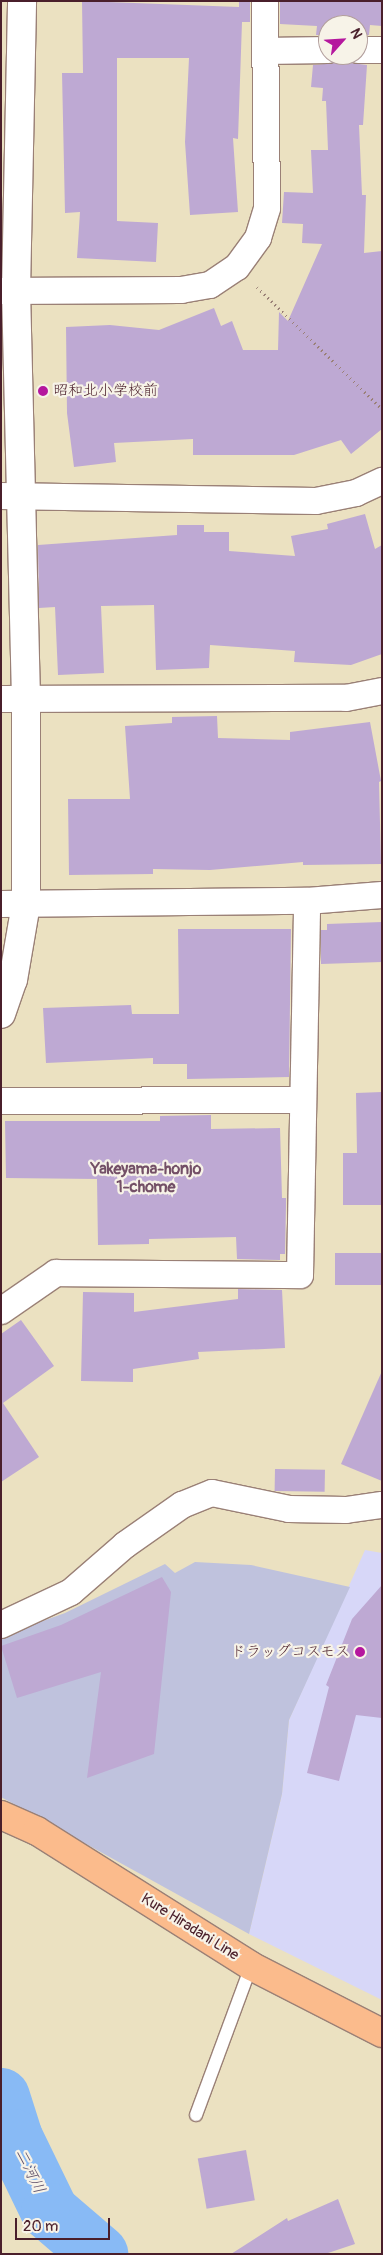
<!DOCTYPE html>
<meta charset="utf-8">
<style>
body{margin:0}
#map{position:relative;width:383px;height:2255px;overflow:hidden;background:#ebe1c1;font-family:Pangolin,"Klee One",sans-serif}
div>[style]{position:absolute}
[style*='--x']{left:calc(var(--x)*1px);top:calc(var(--y)*1px);width:calc(var(--w)*1px);rotate:calc(var(--a)*1deg)}
.built>*{inset:0;background:#d7d7f8}
.industrial>*{inset:0;background:#bfc2dd}
.river>*{height:58px;margin:-29px;padding:0 29px;transform-origin:29px;border-radius:29px;background:#88baf5}
.building>*{inset:0;background:#bea9d3;transform-origin:0 0}
.path>*{height:3px;margin-top:-1.5px;transform-origin:0;background:repeating-linear-gradient(90deg,#9a8076 0 1px,transparent 0 5px)}
.roads{filter:drop-shadow(1px 0 #9a8076) drop-shadow(-1px 0 #9a8076) drop-shadow(0 1px #9a8076) drop-shadow(0 -1px #9a8076)}
.service>*{height:12px;margin:-6px;padding:0 6px;transform-origin:6px;border-radius:6px;background:#fff}
.minor>*{height:26px;margin:-13px;padding:0 13px;transform-origin:13px;border-radius:13px;background:#fff}
.tertiary>*{height:28px;margin:-14px;padding:0 14px;transform-origin:14px;border-radius:14px;background:#fff}
.primary>*{height:28px;margin:-14px;padding:0 14px;transform-origin:14px;border-radius:14px;background:#fbbb8c}
.dots>*{width:14px;height:14px;translate:-50% -50%;box-sizing:border-box;border:2px solid #f7f3e8;border-radius:50%}
span{translate:-50% -50%;white-space:nowrap;text-align:center;line-height:1.15;-webkit-text-stroke:4.5px #f7f3e8;paint-order:stroke}
.poi-label{font-size:15px;color:#4a1f2b}
.left{translate:0 -50%;text-align:left}
.right{translate:-100% -50%;text-align:right}
.street-label{font-size:15px;color:#4a1f2b}
.neighbourhood-label{font-size:16px;color:#734f66;font-weight:700}
.water-label{font-size:16px;color:#5d4e68;font-style:italic}
.frame{position:absolute;inset:0;border:2px solid #4a1f2b;pointer-events:none}
.north{position:absolute;left:318px;top:15px;width:50px;height:50px;box-sizing:border-box;background:#f7f3e8;border:1px solid #b29e9c;border-radius:50%;rotate:64deg;font-size:14px;font-weight:700;line-height:20px;text-align:center;color:#4a1f2b}
.north::after{content:'';display:block;margin:auto;width:18px;height:22px;background:#b5179e;clip-path:polygon(50% 0,100% 100%,50% 72%,0 100%)}
.scale{position:absolute;left:15px;top:2218px;width:95px;height:22px;box-sizing:border-box;border:2px solid #4a1f2b;border-top:0;padding-left:6px;font-size:15px;line-height:18px;white-space:nowrap;color:#4a1f2b;-webkit-text-stroke:4px #f7f3e8;paint-order:stroke}
</style>
<div id="map">
<div class="built">
<div style="clip-path:polygon(365px 1550px,382px 1553px,382px 2000px,249px 1934px,282px 1794px,289px 1720px)"></div>
</div>
<div class="industrial">
<div style="clip-path:polygon(195px 1562px,251px 1565px,350px 1587px,289px 1720px,282px 1794px,249px 1934px,1px 1797px,1px 1636px,65px 1613px,165px 1564px,175px 1573px)"></div>
</div>
<div class="river">
<div style="--x:1;--y:2097;--w:43;--a:72.4"></div>
<div style="--x:14;--y:2138;--w:82;--a:64.1"></div>
<div style="--x:50;--y:2212;--w:65;--a:40.6"></div>
</div>
<div class="building">
<div style="clip-path:polygon(82px 1px,239px 7px,239px 1px,250px 1px,250px 22px,242px 22px,238px 139px,233px 138px,238px 212px,190px 215px,185px 142px,189px 58px,117px 58px,117px 221px,158px 223px,156px 262px,77px 258px,80px 212px,65px 213px,62px 73px,83px 73px)"></div>
<div style="clip-path:polygon(280px 1px,382px 1px,382px 26px,370px 25px,369px 35px,358px 35px,358px 25px,328px 25px,328px 35px,316px 35px,317px 26px,280px 24px)"></div>
<div style="clip-path:polygon(342px 55px,351px 63px,367px 65px,363px 125px,359px 125px,362px 195px,366px 195px,364px 253px,382px 251px,382px 429px,351px 454px,341px 440px,294px 455px,193px 455px,193px 439px,114px 443px,116px 462px,74px 467px,67px 413px,66px 327px,110px 325px,159px 330px,214px 308px,221px 326px,232px 321px,243px 350px,278px 350px,279px 312px,288px 321px,322px 244px,302px 243px,303px 224px,282px 223px,284px 192px,313px 193px,311px 150px,328px 150px,326px 101px,322px 101px,323px 88px,311px 87px,313px 65px,335px 63px)"></div>
<div style="clip-path:polygon(365px 514px,375px 549px,382px 545px,382px 654px,351px 665px,294px 662px,295px 651px,210px 645px,209px 668px,156px 670px,154px 605px,101px 606px,104px 673px,58px 675px,55px 607px,39px 608px,38px 545px,177px 535px,177px 525px,204px 525px,204px 532px,229px 532px,229px 551px,295px 556px,291px 536px,328px 529px,327px 524px)"></div>
<div style="clip-path:polygon(217px 716px,218px 738px,290px 740px,290px 732px,370px 722px,381px 781px,379px 782px,381px 864px,303px 865px,303px 862px,210px 870px,153px 869px,153px 874px,69px 875px,68px 799px,130px 799px,125px 726px,172px 723px,172px 717px)"></div>
<div style="clip-path:polygon(382px 922px,382px 962px,321px 964px,321px 930px,327px 930px,327px 924px)"></div>
<div style="clip-path:polygon(178px 929px,291px 929px,289px 1077px,187px 1079px,187px 1064px,153px 1064px,153px 1058px,46px 1063px,43px 1008px,131px 1005px,132px 1014px,179px 1014px)"></div>
<div style="clip-path:polygon(382px 1092px,382px 1205px,343px 1205px,343px 1153px,357px 1153px,356px 1093px)"></div>
<div style="clip-path:polygon(211px 1115px,211px 1129px,280px 1128px,282px 1198px,286px 1198px,286px 1206px,285px 1254px,280px 1254px,280px 1260px,237px 1259px,236px 1237px,149px 1239px,149px 1244px,98px 1245px,97px 1179px,6px 1178px,5px 1121px,160px 1121px,160px 1116px)"></div>
<div style="left:382px;top:1253px;width:32px;height:47px;rotate:90deg"></div>
<div style="clip-path:polygon(238px 1289px,282px 1290px,285px 1348px,198px 1352px,199px 1359px,133px 1369px,133px 1382px,81px 1381px,83px 1292px,134px 1293px,134px 1312px,238px 1299px)"></div>
<div style="clip-path:polygon(21px 1320px,54px 1366px,3px 1403px,39px 1457px,1px 1482px,1px 1334px)"></div>
<div style="clip-path:polygon(382px 1371px,382px 1481px,341px 1464px)"></div>
<div style="left:275px;top:1469px;width:50px;height:22px;rotate:1deg"></div>
<div style="clip-path:polygon(162px 1577px,171px 1592px,154px 1754px,87px 1778px,101px 1672px,17px 1698px,1px 1646px,61px 1625px)"></div>
<div style="clip-path:polygon(382px 1585px,382px 1718px,356px 1715px,339px 1781px,307px 1773px,329px 1687px,326px 1685px,352px 1619px)"></div>
<div style="left:246px;top:2150px;width:51px;height:49px;rotate:80deg"></div>
<div style="clip-path:polygon(338px 2199px,355px 2244px,325px 2254px,231px 2254px,287px 2218px,288px 2221px)"></div>
</div>
<div class="path">
<div style="--x:257;--y:287;--w:175;--a:44.3"></div>
</div>
<div class="roads">
<div class="service">
<div style="--x:196;--y:2115;--w:159;--a:-69.7"></div>
</div>
<div class="minor">
<div style="--x:358;--y:50;--w:24;--a:0"></div>
<div style="--x:265;--y:51;--w:63;--a:-0.9"></div>
<div style="--x:1;--y:291;--w:180;--a:-0.3"></div>
<div style="--x:181;--y:290;--w:29;--a:-10"></div>
<div style="--x:210;--y:285;--w:32;--a:-34"></div>
<div style="--x:237;--y:267;--w:36;--a:-54"></div>
<div style="--x:258;--y:238;--w:31;--a:-73"></div>
<div style="--x:267;--y:208;--w:207;--a:-90.6"></div>
<div style="--x:1;--y:496;--w:315;--a:0.9"></div>
<div style="--x:316;--y:501;--w:41;--a:-11.3"></div>
<div style="--x:356;--y:493;--w:29;--a:-25"></div>
<div style="--x:1;--y:699;--w:345;--a:-0.2"></div>
<div style="--x:346;--y:698;--w:37;--a:-11"></div>
<div style="--x:1;--y:904;--w:306;--a:-0.6"></div>
<div style="--x:307;--y:901;--w:75;--a:-4.6"></div>
<div style="--x:1;--y:1101;--w:302;--a:-0.2"></div>
<div style="--x:1;--y:1311;--w:67;--a:-34.6"></div>
<div style="--x:56;--y:1273;--w:244;--a:0.5"></div>
<div style="--x:300;--y:1275;--w:374;--a:-88.9"></div>
<div style="--x:1;--y:1625;--w:77;--a:-25.2"></div>
<div style="--x:71;--y:1592;--w:72;--a:-41"></div>
<div style="--x:125;--y:1545;--w:70;--a:-35.1"></div>
<div style="--x:182;--y:1505;--w:32;--a:-22"></div>
<div style="--x:212;--y:1493;--w:79;--a:11.7"></div>
<div style="--x:289;--y:1509;--w:57;--a:1"></div>
<div style="--x:346;--y:1510;--w:36;--a:-8"></div>
</div>
<div class="tertiary">
<div style="--x:1;--y:1014;--w:36;--a:-71"></div>
<div style="--x:13;--y:980;--w:77;--a:-80.3"></div>
<div style="--x:26;--y:904;--w:205;--a:-90"></div>
<div style="--x:26;--y:699;--w:408;--a:-91.4"></div>
<div style="--x:16;--y:291;--w:290;--a:-88.8"></div>
</div>
<div class="primary">
<div style="--x:1;--y:1815;--w:39;--a:24"></div>
<div style="--x:37;--y:1831;--w:253;--a:32.2"></div>
<div style="--x:251;--y:1966;--w:147;--a:27.1"></div>
</div>
</div>
<div class="dots">
<div style="left:43px;top:391px;background:#b5179e"></div>
<div style="left:360px;top:1652px;background:#b5179e"></div>
</div>
<div class="poi-label">
<span class="left" style="left:53px;top:391px">昭和北小学校前</span>
<span class="right" style="left:350px;top:1652px">ドラッグコスモス</span>
</div>
<div class="street-label">
<span style="left:190px;top:1927px;rotate:32deg">Kure Hiradani Line</span>
</div>
<div class="neighbourhood-label">
<span style="left:146px;top:1178px">Yakeyama-honjo<br>1-chome</span>
</div>
<div class="water-label">
<span style="left:30px;top:2171px;rotate:64deg">二河川</span>
</div>
<div class="frame"></div>
<div class="north">N</div>
<div class="scale">20 m</div>
</div>
